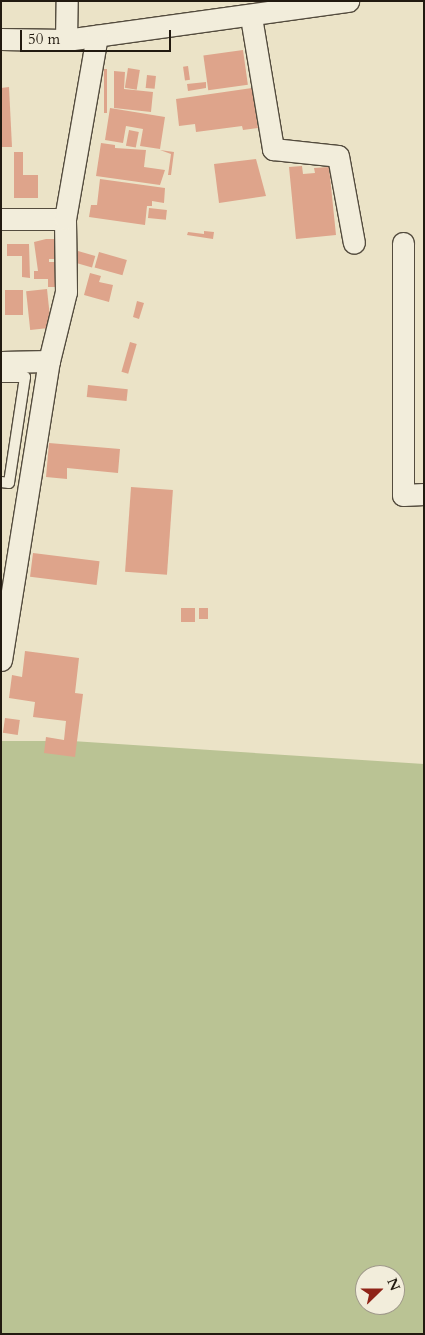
<!DOCTYPE html>
<style>
body{margin:0}
#map{position:relative;width:425px;height:1335px;overflow:hidden;background:#ebe3c7;font-family:Cardo,serif}
div>[style]{position:absolute}
[style*='--x']{left:calc(var(--x)*1px);top:calc(var(--y)*1px);width:calc(var(--w)*1px);rotate:calc(var(--a)*1deg)}
.green>*{inset:0;background:#bac394}
.building>*{inset:0;background:#dea48b;transform-origin:0 0}
.roads{filter:drop-shadow(1px 0 #544c3e) drop-shadow(-1px 0 #544c3e) drop-shadow(0 1px #544c3e) drop-shadow(0 -1px #544c3e)}
.service>*{height:10px;margin:-5px;padding:0 5px;transform-origin:5px;border-radius:5px;background:#f2eddb}
.minor>*{height:21px;margin:-10.5px;padding:0 10.5px;transform-origin:10.5px;border-radius:10.5px;background:#f2eddb}
span{translate:-50% -50%;white-space:nowrap;text-align:center;line-height:1.15;-webkit-text-stroke:4px #f2eddb;paint-order:stroke}
.frame{position:absolute;inset:0;border:2px solid #221a10;pointer-events:none}
.north{position:absolute;left:355px;top:1265px;width:50px;height:50px;box-sizing:border-box;background:#f2eddb;border:1px solid #9f998a;border-radius:50%;rotate:68deg;font-size:14px;font-weight:700;line-height:20px;text-align:center;color:#221a10}
.north::after{content:'';display:block;margin:auto;width:18px;height:22px;background:#8f2418;clip-path:polygon(50% 0,100% 100%,50% 72%,0 100%)}
.scale{position:absolute;left:20px;top:30px;width:151px;height:22px;box-sizing:border-box;border:2px solid #221a10;border-top:0;padding-left:6px;font-size:15px;line-height:18px;white-space:nowrap;color:#221a10;-webkit-text-stroke:4px #f2eddb;paint-order:stroke}
</style>
<div id="map">
<div class="green">
<div style="clip-path:polygon(evenodd,1px 741px,72px 741px,424px 764px,424px 1334px,1px 1334px,1px 741px,365px 1275px,395px 1275px,395px 1305px,365px 1305px,365px 1275px)"></div>
</div>
<div class="building">
<div style="left:243px;top:50px;width:35px;height:40px;rotate:82deg"></div>
<div style="left:188px;top:66px;width:14px;height:5px;rotate:82deg"></div>
<div style="left:128px;top:68px;width:12px;height:20px;rotate:9deg"></div>
<div style="left:104px;top:69px;width:3px;height:44px"></div>
<div style="clip-path:polygon(114px 71px,125px 72px,124px 89px,153px 92px,151px 112px,114px 108px)"></div>
<div style="left:147px;top:75px;width:9px;height:13px;rotate:6deg"></div>
<div style="clip-path:polygon(206px 82px,206px 88px,188px 91px,187px 84px)"></div>
<div style="clip-path:polygon(9px 87px,12px 147px,1px 147px,1px 88px)"></div>
<div style="clip-path:polygon(252px 88px,258px 128px,243px 130px,242px 126px,196px 132px,195px 124px,179px 126px,176px 99px)"></div>
<div style="clip-path:polygon(110px 108px,165px 117px,160px 149px,140px 146px,143px 129px,126px 126px,123px 143px,105px 140px)"></div>
<div style="left:129px;top:130px;width:10px;height:16px;rotate:11deg"></div>
<div style="clip-path:polygon(101px 143px,115px 145px,115px 148px,146px 150px,144px 167px,165px 170px,160px 185px,96px 176px)"></div>
<div style="clip-path:polygon(160px 150px,174px 152px,171px 175px,168px 175px,171px 154px)"></div>
<div style="clip-path:polygon(14px 152px,23px 152px,23px 175px,38px 175px,38px 198px,14px 198px)"></div>
<div style="clip-path:polygon(256px 159px,266px 196px,219px 203px,214px 164px)"></div>
<div style="clip-path:polygon(302px 166px,303px 174px,315px 173px,314px 168px,329px 167px,336px 235px,296px 239px,289px 167px)"></div>
<div style="clip-path:polygon(100px 179px,165px 188px,164px 203px,152px 201px,152px 206px,147px 206px,145px 225px,89px 217px,91px 205px,97px 205px)"></div>
<div style="left:149px;top:208px;width:18px;height:10px;rotate:6deg"></div>
<div style="clip-path:polygon(204px 231px,214px 232px,213px 239px,187px 235px,188px 232px,204px 234px)"></div>
<div style="clip-path:polygon(46px 239px,61px 239px,62px 259px,49px 259px,49px 262px,62px 262px,62px 287px,48px 287px,48px 279px,34px 279px,34px 271px,38px 271px,34px 242px)"></div>
<div style="clip-path:polygon(7px 244px,29px 244px,30px 278px,22px 277px,22px 256px,7px 256px)"></div>
<div style="left:78px;top:251px;width:18px;height:12px;rotate:16deg"></div>
<div style="left:99px;top:252px;width:29px;height:16px;rotate:16deg"></div>
<div style="clip-path:polygon(90px 273px,101px 276px,99px 282px,113px 285px,109px 302px,84px 295px)"></div>
<div style="left:47px;top:289px;width:39px;height:21px;rotate:84deg"></div>
<div style="left:5px;top:290px;width:18px;height:25px"></div>
<div style="clip-path:polygon(137px 301px,144px 303px,139px 319px,133px 317px)"></div>
<div style="left:130px;top:342px;width:7px;height:31px;rotate:16deg"></div>
<div style="left:88px;top:385px;width:40px;height:12px;rotate:6deg"></div>
<div style="clip-path:polygon(49px 443px,120px 449px,118px 473px,67px 468px,67px 479px,46px 477px)"></div>
<div style="left:131px;top:487px;width:42px;height:85px;rotate:4deg"></div>
<div style="left:33px;top:553px;width:67px;height:24px;rotate:7deg"></div>
<div style="left:181px;top:608px;width:14px;height:14px"></div>
<div style="left:199px;top:608px;width:9px;height:11px"></div>
<div style="clip-path:polygon(25px 651px,79px 658px,75px 693px,83px 694px,75px 757px,44px 753px,46px 737px,64px 740px,66px 721px,33px 717px,35px 702px,9px 698px,12px 675px,22px 677px)"></div>
<div style="left:5px;top:718px;width:15px;height:15px;rotate:8deg"></div>
</div>
<div class="roads">
<div class="service">
<div style="--x:1;--y:377;--w:24;--a:0"></div>
<div style="--x:25;--y:377;--w:107;--a:98.6"></div>
<div style="--x:9;--y:483;--w:8;--a:-173"></div>
</div>
<div class="minor">
<div style="--x:251;--y:17;--w:134;--a:80.5"></div>
<div style="--x:273;--y:149;--w:65;--a:6.1"></div>
<div style="--x:338;--y:156;--w:88;--a:79.6"></div>
<div style="--x:1;--y:39;--w:65;--a:0.9"></div>
<div style="--x:66;--y:40;--w:285;--a:-7.9"></div>
<div style="--x:66;--y:40;--w:39;--a:-89"></div>
<div style="--x:1;--y:219;--w:64;--a:0"></div>
<div style="--x:403;--y:243;--w:252;--a:90"></div>
<div style="--x:403;--y:495;--w:21;--a:-3"></div>
<div style="--x:1;--y:362;--w:48;--a:-1.2"></div>
<div style="--x:1;--y:660;--w:303;--a:-80.9"></div>
<div style="--x:49;--y:361;--w:71;--a:-76.2"></div>
<div style="--x:66;--y:292;--w:73;--a:-90.8"></div>
<div style="--x:65;--y:219;--w:186;--a:-80.1"></div>
</div>
</div>
<div class="frame"></div>
<div class="north">N</div>
<div class="scale">50 m</div>
</div>
